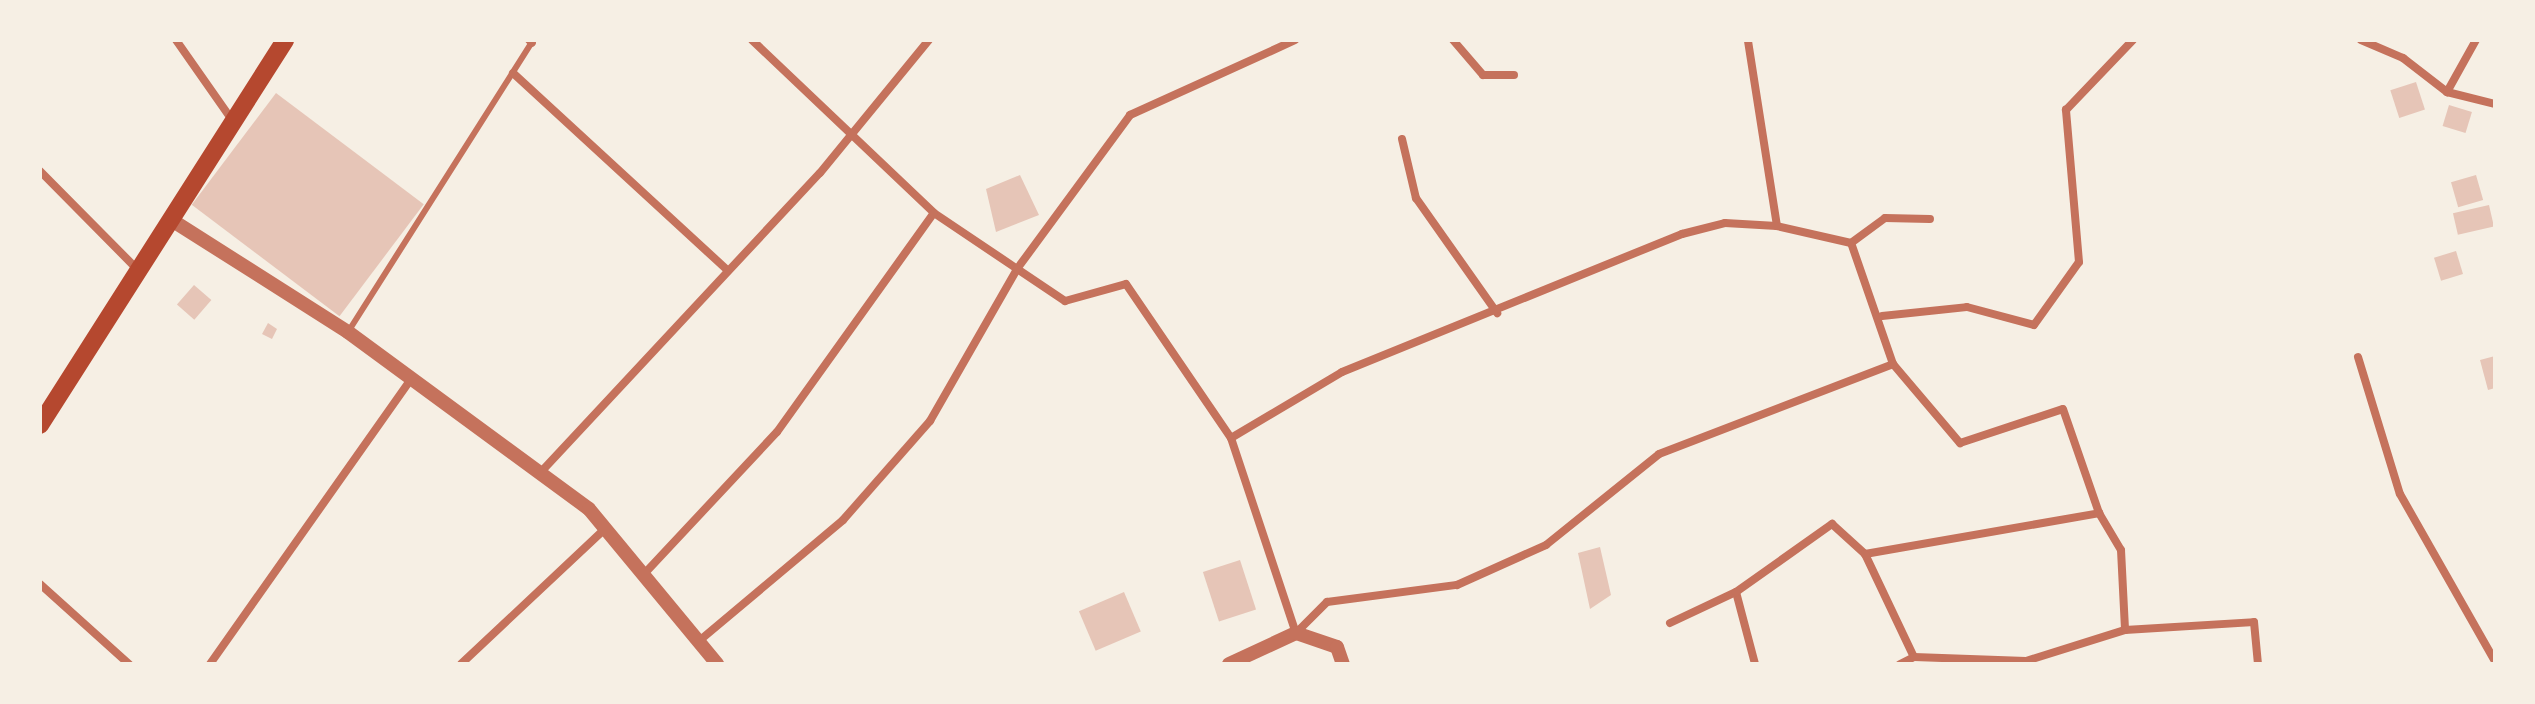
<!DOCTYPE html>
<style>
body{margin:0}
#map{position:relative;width:2535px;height:704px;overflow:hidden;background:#f6efe4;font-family:Signika,sans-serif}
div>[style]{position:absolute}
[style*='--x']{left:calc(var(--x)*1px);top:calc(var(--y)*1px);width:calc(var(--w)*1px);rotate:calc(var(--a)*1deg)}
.building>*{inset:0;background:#e6c5b7;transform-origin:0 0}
.service>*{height:6px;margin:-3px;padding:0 3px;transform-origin:3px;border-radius:3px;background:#c5725c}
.minor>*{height:8px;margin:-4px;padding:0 4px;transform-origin:4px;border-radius:4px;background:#c5725c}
.tertiary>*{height:14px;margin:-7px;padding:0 7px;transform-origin:7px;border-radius:7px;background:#c5725c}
.primary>*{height:18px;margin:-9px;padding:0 9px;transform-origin:9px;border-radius:9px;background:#b5482f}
span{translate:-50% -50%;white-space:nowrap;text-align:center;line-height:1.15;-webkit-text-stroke:8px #f6efe4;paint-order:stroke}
.frame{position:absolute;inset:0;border:42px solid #f6efe4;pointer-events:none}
</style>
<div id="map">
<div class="building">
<div style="left:2416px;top:82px;width:29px;height:27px;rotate:72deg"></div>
<div style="left:276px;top:93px;width:185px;height:140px;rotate:37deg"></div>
<div style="left:2449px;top:105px;width:24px;height:22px;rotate:17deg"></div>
<div style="clip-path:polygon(1020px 175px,1039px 215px,996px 232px,986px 189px)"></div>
<div style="left:2476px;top:175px;width:26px;height:26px;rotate:74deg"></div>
<div style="left:2489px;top:205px;width:22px;height:37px;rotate:77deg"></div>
<div style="left:2456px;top:251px;width:24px;height:23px;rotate:73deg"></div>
<div style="left:194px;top:285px;width:23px;height:26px;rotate:41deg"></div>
<div style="clip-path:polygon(268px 323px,277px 329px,272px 339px,262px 334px)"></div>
<div style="clip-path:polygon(2495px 356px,2495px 388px,2488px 390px,2480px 360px)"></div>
<div style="clip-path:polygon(1600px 547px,1611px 595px,1590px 609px,1578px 553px)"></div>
<div style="left:1240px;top:560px;width:52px;height:39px;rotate:72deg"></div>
<div style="left:1124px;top:592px;width:43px;height:49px;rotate:67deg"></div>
</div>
<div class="service">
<div style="--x:348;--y:332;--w:345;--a:-57.6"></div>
</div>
<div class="minor">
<div style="--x:176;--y:40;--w:98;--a:55"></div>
<div style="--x:529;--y:40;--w:4;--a:45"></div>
<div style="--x:752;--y:40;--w:251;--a:43.5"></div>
<div style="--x:934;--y:213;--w:158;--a:33.9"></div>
<div style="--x:1065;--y:301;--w:63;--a:-15.6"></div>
<div style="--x:1126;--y:284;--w:186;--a:55.7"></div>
<div style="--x:1231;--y:438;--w:206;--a:71.6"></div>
<div style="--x:1296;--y:633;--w:44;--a:-45"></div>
<div style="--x:1327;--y:602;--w:131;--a:-7.5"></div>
<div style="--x:1457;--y:585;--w:98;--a:-24.2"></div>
<div style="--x:1546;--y:545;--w:145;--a:-38.8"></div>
<div style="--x:1659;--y:454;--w:251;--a:-21"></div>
<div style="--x:1893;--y:364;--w:128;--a:-109.1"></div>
<div style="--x:1851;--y:243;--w:76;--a:-167.1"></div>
<div style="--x:1777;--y:226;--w:188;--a:-98.9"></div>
<div style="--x:1453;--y:40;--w:46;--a:49.4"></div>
<div style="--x:1483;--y:75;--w:31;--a:0"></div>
<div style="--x:2361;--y:40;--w:46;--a:23.2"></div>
<div style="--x:2403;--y:58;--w:56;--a:37.7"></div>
<div style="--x:2447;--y:92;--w:49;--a:14"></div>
<div style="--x:513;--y:73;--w:292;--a:42.6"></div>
<div style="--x:2447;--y:92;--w:60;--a:-60.9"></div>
<div style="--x:1402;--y:139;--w:61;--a:76.7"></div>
<div style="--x:1416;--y:198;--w:141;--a:54.8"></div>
<div style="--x:40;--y:171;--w:138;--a:45.3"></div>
<div style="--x:1851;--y:243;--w:42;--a:-36.3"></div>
<div style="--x:1885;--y:218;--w:45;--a:1.3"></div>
<div style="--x:1882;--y:316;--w:85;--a:-6"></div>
<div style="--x:1967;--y:307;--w:69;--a:15"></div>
<div style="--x:2034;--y:325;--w:77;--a:-54.5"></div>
<div style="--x:2079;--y:262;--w:153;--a:-94.9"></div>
<div style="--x:2066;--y:110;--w:97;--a:-46.3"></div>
<div style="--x:2358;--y:357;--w:143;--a:73"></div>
<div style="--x:2400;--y:494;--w:192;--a:60.4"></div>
<div style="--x:1893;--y:364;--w:104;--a:49.7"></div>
<div style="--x:1960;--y:443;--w:108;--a:-18.3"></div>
<div style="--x:2063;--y:409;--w:110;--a:70.9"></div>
<div style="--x:2099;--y:513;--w:43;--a:59.3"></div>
<div style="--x:2121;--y:550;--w:80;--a:87.1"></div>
<div style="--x:1231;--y:438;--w:129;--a:-30.7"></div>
<div style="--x:1342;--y:372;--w:367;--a:-22.1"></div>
<div style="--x:1682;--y:234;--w:44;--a:-14.3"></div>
<div style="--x:1725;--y:223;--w:52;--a:3.3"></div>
<div style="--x:540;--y:473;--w:410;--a:-47"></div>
<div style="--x:820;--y:173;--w:172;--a:-50.7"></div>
<div style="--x:1865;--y:554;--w:238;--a:-9.9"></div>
<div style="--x:645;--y:573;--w:193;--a:-46.9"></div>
<div style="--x:777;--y:432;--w:269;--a:-54.4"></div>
<div style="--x:40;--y:584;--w:120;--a:42"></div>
<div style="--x:1736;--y:592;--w:74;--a:75.2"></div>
<div style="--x:1670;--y:623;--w:73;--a:-25.2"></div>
<div style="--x:1736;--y:592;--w:118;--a:-35.3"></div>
<div style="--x:1832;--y:524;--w:45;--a:42.3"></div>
<div style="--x:1865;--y:554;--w:114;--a:64.6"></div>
<div style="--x:1914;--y:657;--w:16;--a:153"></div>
<div style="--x:699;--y:641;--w:188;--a:-40"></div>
<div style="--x:843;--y:520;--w:132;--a:-48.7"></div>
<div style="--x:930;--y:421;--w:175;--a:-60.2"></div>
<div style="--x:1017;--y:269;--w:191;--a:-53.7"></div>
<div style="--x:1130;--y:115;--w:181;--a:-24.4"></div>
<div style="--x:1914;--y:657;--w:112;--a:2"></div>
<div style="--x:2026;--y:661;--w:104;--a:-17.4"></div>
<div style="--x:2125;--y:630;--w:129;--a:-3.5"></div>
<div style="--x:2254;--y:622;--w:42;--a:84.6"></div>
<div style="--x:210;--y:664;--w:347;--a:-54.8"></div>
<div style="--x:461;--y:664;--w:199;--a:-43.2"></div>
</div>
<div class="tertiary">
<div style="--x:170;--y:219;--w:211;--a:32.4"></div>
<div style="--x:348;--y:332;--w:299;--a:36.3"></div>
<div style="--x:589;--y:509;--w:201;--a:50.4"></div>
<div style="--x:1229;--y:664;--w:74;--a:-24.8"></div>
<div style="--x:1296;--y:633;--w:43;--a:18.9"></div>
<div style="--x:1337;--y:647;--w:18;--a:71"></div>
</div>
<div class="primary">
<div style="--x:40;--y:425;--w:456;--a:-57.5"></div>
</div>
<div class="frame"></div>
</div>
